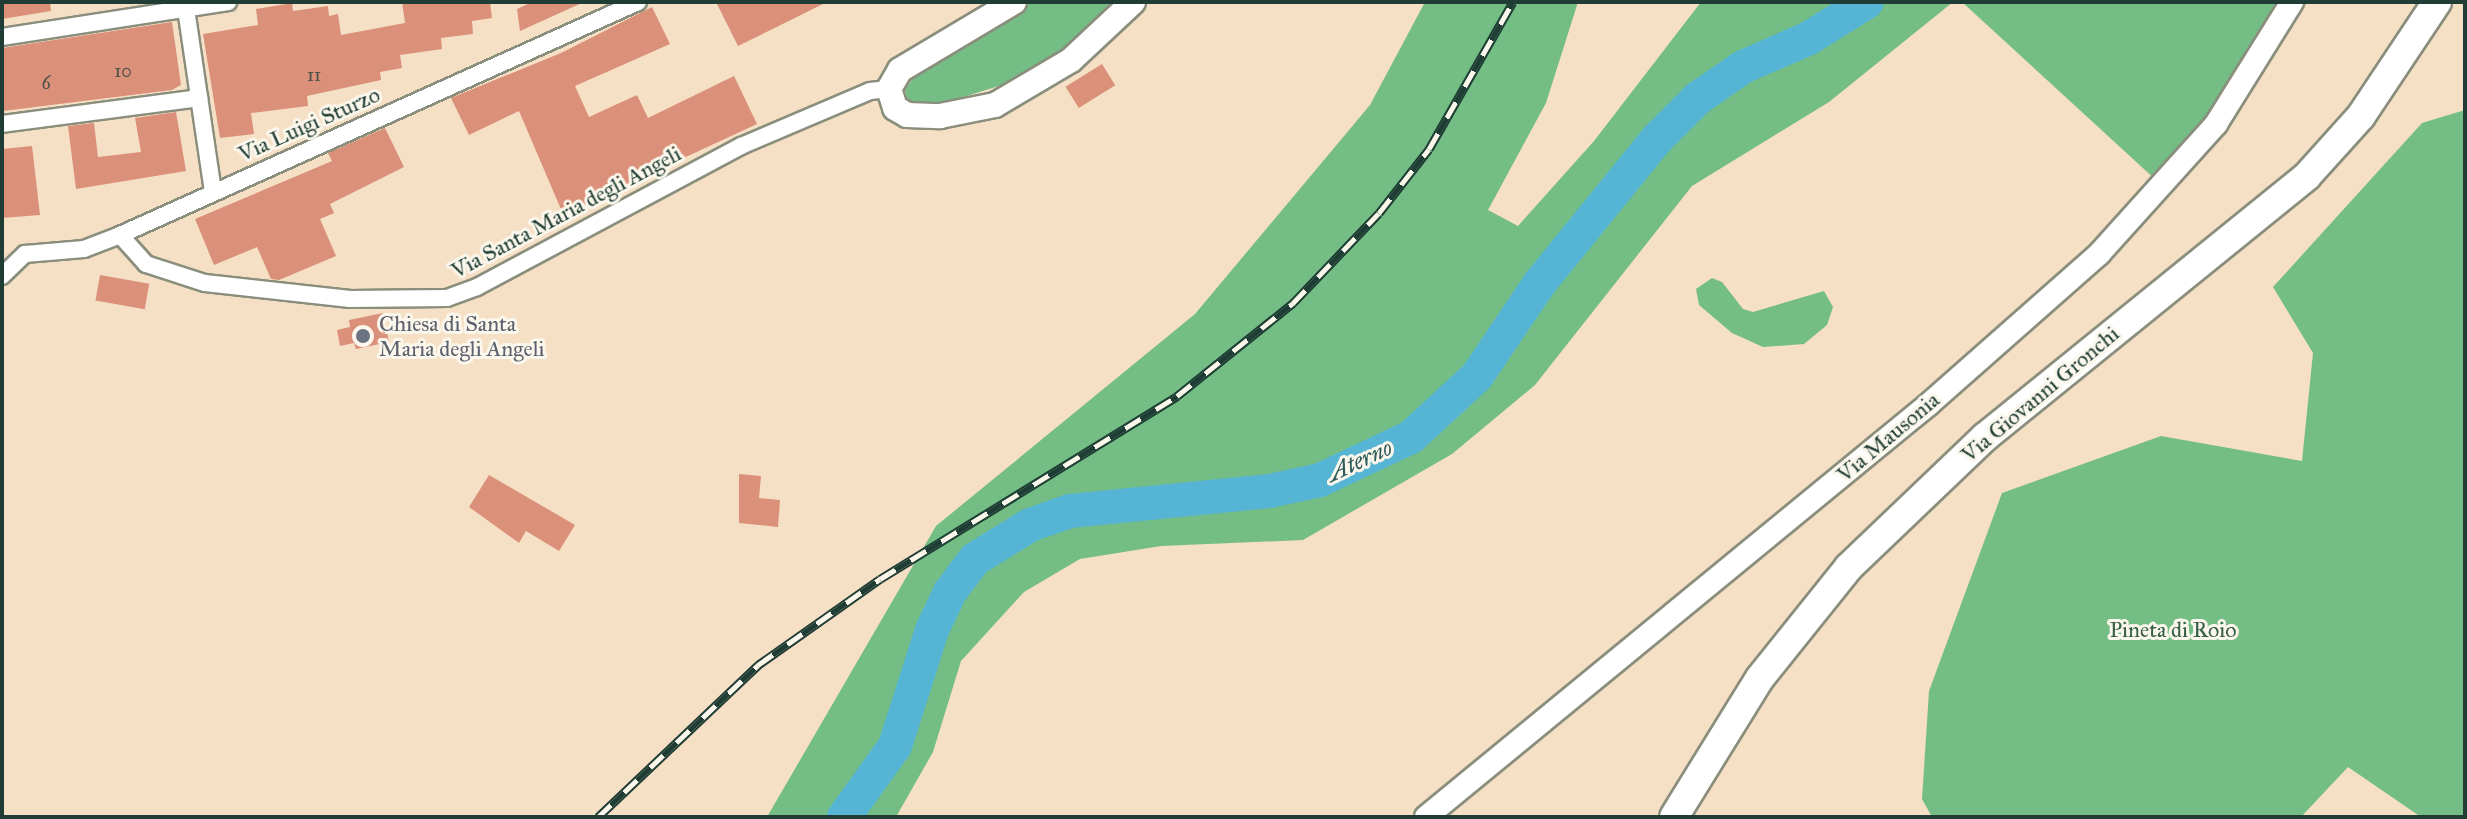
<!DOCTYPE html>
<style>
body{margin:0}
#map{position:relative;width:2467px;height:819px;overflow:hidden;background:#f5dfc5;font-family:"IM FELL Great Primer",serif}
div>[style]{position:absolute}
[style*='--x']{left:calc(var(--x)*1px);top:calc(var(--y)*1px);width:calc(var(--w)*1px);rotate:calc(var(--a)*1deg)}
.forest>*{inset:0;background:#74be85}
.river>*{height:34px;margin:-17px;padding:0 17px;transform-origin:17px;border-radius:17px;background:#56b5d4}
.building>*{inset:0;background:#da9079;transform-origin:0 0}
.roads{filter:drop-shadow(2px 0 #8a8e7c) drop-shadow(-2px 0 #8a8e7c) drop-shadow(0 2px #8a8e7c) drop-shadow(0 -2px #8a8e7c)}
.street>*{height:16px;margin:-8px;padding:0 8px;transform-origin:8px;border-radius:8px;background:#fff}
.secondary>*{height:22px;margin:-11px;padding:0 11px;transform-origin:11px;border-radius:11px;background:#fff}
.primary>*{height:24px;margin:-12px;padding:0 12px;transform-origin:12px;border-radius:12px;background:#fff}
.highway>*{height:28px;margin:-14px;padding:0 14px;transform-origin:14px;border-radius:14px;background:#fff}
.rail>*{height:9px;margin-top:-4.5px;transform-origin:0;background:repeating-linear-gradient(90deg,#fbf7ec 0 18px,#1f3d34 0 36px);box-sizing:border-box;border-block:2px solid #1f3d34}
.dots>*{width:22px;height:22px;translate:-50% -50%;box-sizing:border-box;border:4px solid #fbf7ec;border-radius:50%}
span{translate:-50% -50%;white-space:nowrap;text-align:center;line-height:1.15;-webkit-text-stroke:6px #fbf7ec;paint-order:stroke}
.number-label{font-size:18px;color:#4e5245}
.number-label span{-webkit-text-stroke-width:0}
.street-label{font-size:22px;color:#1f3d34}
.worship-label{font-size:22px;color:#5b616d}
.left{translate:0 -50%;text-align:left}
.park-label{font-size:22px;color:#365e49}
.water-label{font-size:24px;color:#2d5b5c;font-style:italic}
.frame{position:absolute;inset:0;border:4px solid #1f3d34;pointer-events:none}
</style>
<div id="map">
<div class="forest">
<div style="clip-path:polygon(1028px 2px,1113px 2px,1068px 45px,1018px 80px,944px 103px,908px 101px,905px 90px,915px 75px)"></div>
<div style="clip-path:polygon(1425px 2px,1578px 2px,1546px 103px,1488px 210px,1518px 226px,1594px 141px,1701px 2px,1953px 2px,1829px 102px,1692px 186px,1535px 385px,1452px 454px,1303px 540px,1161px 546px,1080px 559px,1024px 592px,961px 661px,933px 752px,896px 817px,767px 817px,936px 526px,1195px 314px,1370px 105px)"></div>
<div style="clip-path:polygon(1962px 2px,2279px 2px,2231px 82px,2157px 181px)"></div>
<div style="clip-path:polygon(2465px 110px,2465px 817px,2421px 817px,2348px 767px,2301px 817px,1932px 817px,1922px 799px,1929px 691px,2002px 493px,2161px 436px,2302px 461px,2313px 353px,2273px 287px,2422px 123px)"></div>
<div style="clip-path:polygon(1712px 278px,1722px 282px,1743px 309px,1753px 312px,1824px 291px,1833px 307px,1827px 325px,1804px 344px,1763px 347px,1732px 333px,1699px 305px,1696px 289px)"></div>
</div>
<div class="river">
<div style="--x:844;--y:817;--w:87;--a:-54.3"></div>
<div style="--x:895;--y:746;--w:122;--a:-72.3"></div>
<div style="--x:932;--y:630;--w:42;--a:-64.7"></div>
<div style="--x:950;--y:592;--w:41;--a:-52.9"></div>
<div style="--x:975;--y:559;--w:65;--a:-31.7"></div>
<div style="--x:1030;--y:525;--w:42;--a:-19.3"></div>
<div style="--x:1070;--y:511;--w:201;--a:-5.7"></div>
<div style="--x:1270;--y:491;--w:51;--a:-12.4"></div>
<div style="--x:1320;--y:480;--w:101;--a:-25.3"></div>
<div style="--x:1411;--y:437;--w:90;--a:-42.7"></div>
<div style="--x:1477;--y:376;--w:111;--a:-56"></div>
<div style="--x:1539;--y:284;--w:187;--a:-50.9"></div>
<div style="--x:1657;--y:139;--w:58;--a:-45"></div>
<div style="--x:1698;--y:98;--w:55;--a:-34.6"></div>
<div style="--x:1743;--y:67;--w:72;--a:-23.7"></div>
<div style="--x:1809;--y:38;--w:68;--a:-31.8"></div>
</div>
<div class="building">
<div style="clip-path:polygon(2px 2px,50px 2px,51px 11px,2px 19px)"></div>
<div style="clip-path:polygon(402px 2px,490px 2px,492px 18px,472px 21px,473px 34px,441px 38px,442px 49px,400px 55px,402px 68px,380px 72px,381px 80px,307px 96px,308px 106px,251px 113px,254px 134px,220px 138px,203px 34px,258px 25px,256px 9px,292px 3px,293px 11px,328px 6px,329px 16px,338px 14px,341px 35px,405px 23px)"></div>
<div style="clip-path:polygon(532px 2px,584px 2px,520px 31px,517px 9px)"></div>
<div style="clip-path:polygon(716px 2px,827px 2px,738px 46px)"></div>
<div style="clip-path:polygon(652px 7px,670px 44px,575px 86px,589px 117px,637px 95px,648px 118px,734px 76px,757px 124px,563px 214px,519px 111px,469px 135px,451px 98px,561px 53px)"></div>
<div style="clip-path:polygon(172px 22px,181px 85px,172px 90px,3px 111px,2px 48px)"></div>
<div style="left:1102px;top:64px;width:25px;height:43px;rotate:58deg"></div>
<div style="clip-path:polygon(176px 112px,186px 171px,76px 189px,68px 126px,94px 123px,98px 157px,141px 152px,135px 118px)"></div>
<div style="clip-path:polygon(385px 128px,404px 167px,330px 204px,334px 213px,320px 219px,336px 256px,279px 280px,271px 279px,257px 247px,214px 265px,195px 219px,332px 161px,328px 153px)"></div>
<div style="clip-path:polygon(32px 146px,40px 215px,2px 218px,2px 149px)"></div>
<div style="left:100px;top:275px;width:50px;height:26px;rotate:10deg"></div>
<div style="clip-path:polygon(383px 313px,389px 342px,356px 349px,354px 343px,340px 346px,337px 330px,350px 327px,349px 320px)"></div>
<div style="clip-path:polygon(739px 474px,761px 476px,759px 498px,780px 500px,778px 527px,739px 523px)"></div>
<div style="clip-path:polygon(489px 475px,575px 525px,559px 551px,526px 531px,519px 543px,469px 507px)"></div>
</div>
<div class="roads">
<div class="street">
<div style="--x:185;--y:2;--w:192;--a:81.6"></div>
<div style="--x:2;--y:37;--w:229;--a:-8.8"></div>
<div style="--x:2;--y:124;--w:199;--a:-7.5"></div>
<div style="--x:120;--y:235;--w:39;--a:48"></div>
<div style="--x:146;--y:264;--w:62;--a:17.9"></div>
<div style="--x:205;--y:283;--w:146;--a:6.3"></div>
<div style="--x:350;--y:299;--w:97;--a:-0.6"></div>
<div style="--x:447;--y:298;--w:32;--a:-20"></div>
<div style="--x:477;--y:287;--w:299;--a:-28.1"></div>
<div style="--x:741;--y:146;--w:140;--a:-23.1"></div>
<div style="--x:870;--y:91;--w:19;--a:-6"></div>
<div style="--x:2;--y:276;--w:32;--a:-44"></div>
<div style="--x:25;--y:254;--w:59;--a:-4.8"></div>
<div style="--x:84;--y:249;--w:39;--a:-21"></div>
<div style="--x:120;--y:235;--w:568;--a:-24.22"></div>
</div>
<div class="secondary">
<div style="--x:1426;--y:817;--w:651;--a:-39.39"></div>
<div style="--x:1929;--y:404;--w:227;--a:-41.4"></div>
<div style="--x:2099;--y:254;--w:175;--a:-48"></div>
<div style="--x:2216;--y:124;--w:144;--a:-58.1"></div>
</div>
<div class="primary">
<div style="--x:1014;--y:2;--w:133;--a:149.2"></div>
<div style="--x:900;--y:70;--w:22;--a:120"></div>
<div style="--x:889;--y:89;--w:20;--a:72"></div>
<div style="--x:895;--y:108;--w:14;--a:30"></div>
<div style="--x:907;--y:115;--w:33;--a:2"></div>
<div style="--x:940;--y:116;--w:56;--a:-11.3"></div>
<div style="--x:995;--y:105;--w:88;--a:-30.6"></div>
<div style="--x:1071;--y:60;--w:85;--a:-43.1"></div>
</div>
<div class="highway">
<div style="--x:1674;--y:817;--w:163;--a:-58.3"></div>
<div style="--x:1760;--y:678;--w:142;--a:-51.3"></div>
<div style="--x:1849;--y:567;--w:188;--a:-43.7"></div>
<div style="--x:1985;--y:437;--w:414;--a:-39"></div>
<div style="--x:2307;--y:176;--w:81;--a:-48"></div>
<div style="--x:2361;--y:116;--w:137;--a:-56.3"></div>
</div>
</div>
<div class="rail">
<div style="--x:598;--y:817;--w:221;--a:-43.5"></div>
<div style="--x:758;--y:665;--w:149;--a:-35.2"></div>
<div style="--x:880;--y:579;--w:349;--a:-31.6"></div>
<div style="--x:1177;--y:396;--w:149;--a:-38.7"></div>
<div style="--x:1293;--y:303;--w:124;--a:-46.3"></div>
<div style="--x:1379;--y:213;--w:81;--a:-52"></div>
<div style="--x:1429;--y:149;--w:169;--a:-60.3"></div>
</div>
<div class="dots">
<div style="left:363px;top:336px;background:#6b7280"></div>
</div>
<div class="number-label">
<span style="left:123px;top:71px">10</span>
<span style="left:314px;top:75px">11</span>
<span style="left:46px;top:83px">6</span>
</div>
<div class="street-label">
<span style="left:309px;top:124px;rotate:-24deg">Via Luigi Sturzo</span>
<span style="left:566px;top:212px;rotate:-28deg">Via Santa Maria degli Angeli</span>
<span style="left:2040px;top:394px;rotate:-40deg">Via Giovanni Gronchi</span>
<span style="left:1888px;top:437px;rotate:-40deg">Via Mausonia</span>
</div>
<div class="worship-label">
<span class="left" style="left:379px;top:336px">Chiesa di Santa<br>Maria degli Angeli</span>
</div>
<div class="park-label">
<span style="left:2173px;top:630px">Pineta di Roio</span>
</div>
<div class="water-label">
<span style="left:1360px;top:461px;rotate:-25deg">Aterno</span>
</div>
<div class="frame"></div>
</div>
